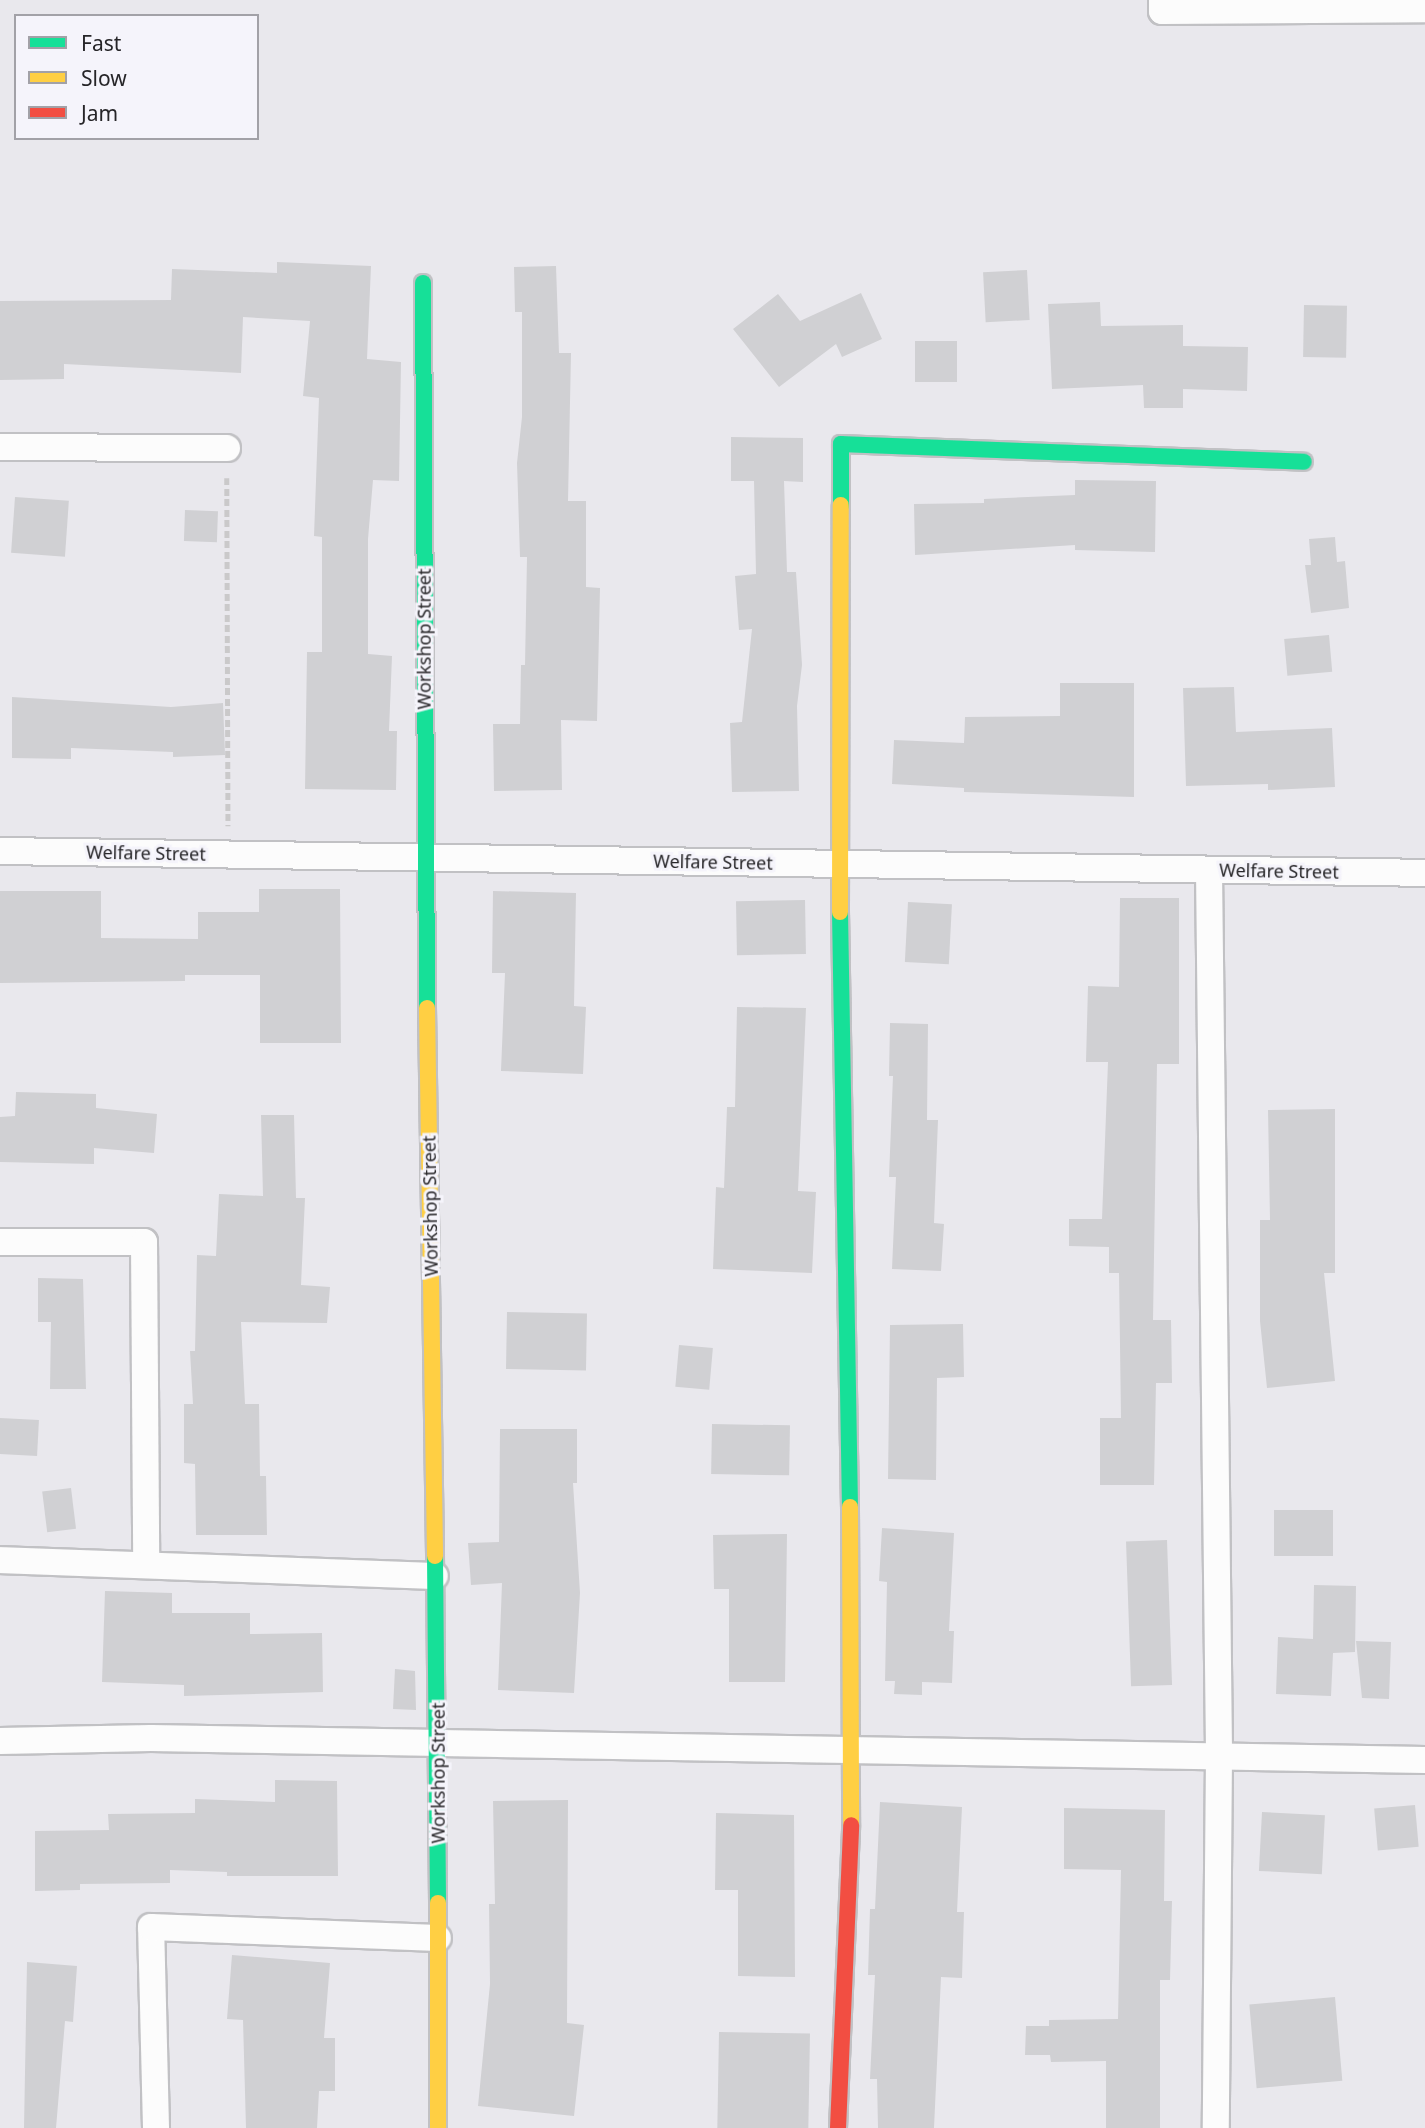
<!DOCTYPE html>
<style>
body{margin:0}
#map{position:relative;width:1425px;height:2128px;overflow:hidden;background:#e9e8ed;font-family:"Noto Sans",sans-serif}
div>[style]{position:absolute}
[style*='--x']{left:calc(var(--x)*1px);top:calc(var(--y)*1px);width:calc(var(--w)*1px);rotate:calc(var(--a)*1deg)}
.building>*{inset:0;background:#d0d0d3;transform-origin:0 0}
.path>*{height:4.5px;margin-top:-2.25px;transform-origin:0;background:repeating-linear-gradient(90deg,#cac9ca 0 7px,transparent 0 10.5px)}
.roads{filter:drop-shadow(2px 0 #c1c1c4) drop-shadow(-2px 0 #c1c1c4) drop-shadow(0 2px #c1c1c4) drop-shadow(0 -2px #c1c1c4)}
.street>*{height:26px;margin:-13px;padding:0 13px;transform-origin:13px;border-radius:13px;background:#fcfcfc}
.fast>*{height:16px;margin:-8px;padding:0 8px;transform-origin:8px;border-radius:8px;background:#16e098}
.slow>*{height:16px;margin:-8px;padding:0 8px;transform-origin:8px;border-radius:8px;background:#ffcf43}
.jam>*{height:16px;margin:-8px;padding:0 8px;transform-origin:8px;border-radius:8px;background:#f24e42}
span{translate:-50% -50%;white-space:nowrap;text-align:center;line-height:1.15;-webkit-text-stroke:6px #f5f4fb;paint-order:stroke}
.street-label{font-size:18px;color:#262528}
.legend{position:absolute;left:14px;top:14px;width:245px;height:126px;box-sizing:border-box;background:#f5f4fb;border:2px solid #a2a1a7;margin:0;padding:9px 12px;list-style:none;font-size:21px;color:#262528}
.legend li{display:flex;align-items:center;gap:14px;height:35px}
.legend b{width:35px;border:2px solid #a2a1a7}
</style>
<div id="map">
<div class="building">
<div style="clip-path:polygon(277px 262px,371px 266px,367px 359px,401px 362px,399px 481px,373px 480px,368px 539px,368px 654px,392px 656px,389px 731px,397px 731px,396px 790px,305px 789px,307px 652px,322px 652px,322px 537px,314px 536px,319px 398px,303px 396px,310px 321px,243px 317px,241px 373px,64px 364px,64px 379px,0 380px,0 301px,171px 300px,172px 269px,277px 273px)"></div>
<div style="clip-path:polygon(556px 266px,559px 353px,571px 353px,568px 501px,586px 501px,586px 587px,600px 588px,597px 721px,561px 720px,562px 790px,494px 791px,493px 724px,520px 724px,521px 665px,525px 665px,527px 557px,520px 557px,517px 463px,522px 417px,522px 312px,515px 312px,514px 267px)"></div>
<div style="left:1027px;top:270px;width:50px;height:44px;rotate:87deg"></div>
<div style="clip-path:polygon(861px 293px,882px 339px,842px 357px,836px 344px,779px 387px,733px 329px,778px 294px,800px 321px)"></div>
<div style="clip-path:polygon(1100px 302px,1101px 326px,1183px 325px,1183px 346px,1248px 347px,1247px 391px,1183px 389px,1183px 408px,1144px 408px,1143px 385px,1052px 389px,1048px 304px)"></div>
<div style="left:1304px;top:305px;width:43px;height:52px;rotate:1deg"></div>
<div style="left:915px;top:341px;width:42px;height:41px"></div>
<div style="clip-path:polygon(731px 437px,803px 438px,803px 482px,784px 481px,787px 572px,796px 572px,802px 665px,797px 706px,799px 791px,732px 792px,730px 723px,742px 722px,752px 629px,739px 630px,735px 576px,756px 574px,754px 481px,731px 481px)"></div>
<div style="clip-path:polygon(1075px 480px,1156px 481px,1155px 552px,1075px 550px,1075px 545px,915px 555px,914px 504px,984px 503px,984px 499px,1075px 495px)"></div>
<div style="left:15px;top:497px;width:54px;height:56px;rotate:4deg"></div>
<div style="left:185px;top:510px;width:33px;height:31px;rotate:2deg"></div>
<div style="clip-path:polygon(1335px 537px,1337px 562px,1345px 561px,1349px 608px,1311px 613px,1305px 565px,1311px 565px,1309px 539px)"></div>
<div style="left:1329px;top:635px;width:37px;height:45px;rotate:85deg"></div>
<div style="clip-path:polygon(1060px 683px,1134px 683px,1134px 797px,964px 792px,964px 788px,892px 784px,894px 740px,964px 743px,965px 717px,1060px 716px)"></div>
<div style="clip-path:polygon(1234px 687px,1236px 732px,1332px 728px,1335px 787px,1268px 790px,1268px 784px,1186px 786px,1183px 688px)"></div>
<div style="clip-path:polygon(12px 697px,171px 707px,223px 703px,225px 755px,173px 757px,173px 752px,71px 748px,71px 759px,12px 758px)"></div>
<div style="clip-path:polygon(259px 889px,340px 889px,341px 1043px,260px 1043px,260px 975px,185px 975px,185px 981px,0 983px,0 891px,101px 891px,101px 938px,198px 939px,198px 912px,259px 912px)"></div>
<div style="clip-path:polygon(493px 891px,576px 893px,574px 1006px,586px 1007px,583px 1074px,501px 1071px,505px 973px,492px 973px)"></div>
<div style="clip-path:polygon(1120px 898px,1179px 898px,1179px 1064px,1157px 1064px,1153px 1320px,1171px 1320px,1172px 1383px,1156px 1383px,1154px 1485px,1100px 1485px,1100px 1418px,1121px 1418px,1119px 1273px,1109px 1273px,1109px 1247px,1069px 1246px,1069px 1219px,1102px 1219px,1108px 1062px,1086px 1062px,1088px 986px,1119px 987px)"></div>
<div style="left:805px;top:900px;width:54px;height:69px;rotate:89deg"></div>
<div style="left:908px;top:902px;width:44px;height:60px;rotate:3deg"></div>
<div style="clip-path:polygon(737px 1007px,806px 1008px,798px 1191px,816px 1192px,812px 1273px,713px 1269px,716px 1187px,724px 1188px,727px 1107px,735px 1107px)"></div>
<div style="clip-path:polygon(890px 1023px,928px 1024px,927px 1120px,938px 1120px,934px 1223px,944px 1224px,941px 1271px,892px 1269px,896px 1177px,889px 1177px,893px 1076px,889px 1076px)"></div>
<div style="clip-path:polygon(16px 1092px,96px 1094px,96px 1108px,157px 1114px,154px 1153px,94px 1148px,94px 1164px,0 1162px,0 1117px,15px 1116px)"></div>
<div style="clip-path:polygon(1335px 1109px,1335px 1273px,1324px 1273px,1335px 1381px,1267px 1388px,1260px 1321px,1260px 1220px,1270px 1220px,1268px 1110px)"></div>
<div style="clip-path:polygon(261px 1115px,294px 1115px,296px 1198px,305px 1198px,301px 1285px,330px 1287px,327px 1323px,241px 1322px,245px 1404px,259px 1404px,260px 1476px,266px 1476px,267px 1535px,196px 1535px,195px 1464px,184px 1463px,184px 1404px,193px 1404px,190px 1351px,195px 1351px,197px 1255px,216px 1256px,219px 1194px,263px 1196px)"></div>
<div style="clip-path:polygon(38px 1278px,83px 1279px,86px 1389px,50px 1389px,51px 1322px,38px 1322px)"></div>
<div style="left:507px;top:1312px;width:80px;height:57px;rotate:1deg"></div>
<div style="clip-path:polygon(963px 1324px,964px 1377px,937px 1378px,936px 1480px,888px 1479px,890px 1325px)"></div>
<div style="left:679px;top:1345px;width:34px;height:42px;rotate:5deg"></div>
<div style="left:0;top:1418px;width:39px;height:36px;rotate:3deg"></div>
<div style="left:712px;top:1424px;width:78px;height:50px;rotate:1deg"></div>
<div style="clip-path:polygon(500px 1429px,577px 1429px,577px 1483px,573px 1483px,580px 1593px,574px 1693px,498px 1690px,502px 1583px,471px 1585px,468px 1543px,499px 1542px)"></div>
<div style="left:71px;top:1488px;width:41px;height:29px;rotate:83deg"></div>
<div style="left:1274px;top:1510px;width:59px;height:46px"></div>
<div style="clip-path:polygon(882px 1528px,954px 1533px,949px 1631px,954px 1631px,952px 1683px,922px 1682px,922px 1695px,894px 1694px,895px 1681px,885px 1681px,887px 1582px,879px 1581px)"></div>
<div style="clip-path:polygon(787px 1534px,785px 1682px,729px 1682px,729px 1589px,714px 1589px,713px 1535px)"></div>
<div style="left:1167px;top:1540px;width:145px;height:41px;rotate:88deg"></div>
<div style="clip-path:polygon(1314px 1585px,1356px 1586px,1355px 1652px,1333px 1653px,1331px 1696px,1276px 1694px,1278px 1637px,1313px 1639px)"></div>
<div style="clip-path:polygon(105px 1591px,172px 1593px,172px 1613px,250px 1613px,250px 1634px,322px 1633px,323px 1692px,184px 1696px,184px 1685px,102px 1682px)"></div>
<div style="clip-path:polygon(1356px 1641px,1391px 1642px,1389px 1699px,1362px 1698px)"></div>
<div style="clip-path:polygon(395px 1669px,415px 1671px,416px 1710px,393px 1709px)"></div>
<div style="clip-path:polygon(275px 1780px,337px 1781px,338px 1876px,227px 1876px,227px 1872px,170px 1870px,170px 1883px,80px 1884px,80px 1890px,35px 1891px,35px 1831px,109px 1830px,108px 1814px,195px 1813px,195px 1799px,275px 1802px)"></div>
<div style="clip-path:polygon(568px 1800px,567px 2023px,584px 2025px,574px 2116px,478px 2106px,490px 1984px,489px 1904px,495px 1904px,493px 1801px)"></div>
<div style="clip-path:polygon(880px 1802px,962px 1807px,957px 1912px,964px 1912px,962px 1978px,941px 1977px,934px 2128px,878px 2128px,877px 2079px,870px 2079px,875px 1975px,868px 1975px,870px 1909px,875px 1909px)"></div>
<div style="left:1415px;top:1805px;width:42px;height:41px;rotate:85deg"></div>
<div style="clip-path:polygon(1064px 1808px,1165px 1810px,1164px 1901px,1172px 1901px,1170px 1980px,1160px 1980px,1160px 2128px,1106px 2128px,1106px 2061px,1051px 2062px,1050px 2055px,1025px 2055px,1026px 2026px,1049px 2026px,1049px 2020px,1118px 2019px,1121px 1870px,1064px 1869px)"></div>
<div style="left:1262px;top:1812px;width:63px;height:59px;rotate:3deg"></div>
<div style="clip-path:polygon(716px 1813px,794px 1815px,795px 1977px,738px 1976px,738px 1890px,715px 1890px)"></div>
<div style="clip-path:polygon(232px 1955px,330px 1963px,324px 2038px,335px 2038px,335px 2091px,319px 2091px,317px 2128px,246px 2128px,243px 2020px,227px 2019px)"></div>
<div style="clip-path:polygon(27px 1962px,77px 1966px,73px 2022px,65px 2021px,56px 2128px,24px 2128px)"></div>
<div style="left:1335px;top:1997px;width:84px;height:86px;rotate:85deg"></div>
<div style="left:719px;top:2032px;width:91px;height:96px;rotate:1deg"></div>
</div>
<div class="path">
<div style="--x:227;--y:478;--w:348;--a:89.8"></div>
</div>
<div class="roads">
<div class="street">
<div style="--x:1162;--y:0;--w:11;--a:90"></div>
<div style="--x:1162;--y:11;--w:263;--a:-0.4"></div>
<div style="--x:0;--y:447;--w:227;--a:0.3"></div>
<div style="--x:0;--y:851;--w:1425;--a:0.88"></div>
<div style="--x:1209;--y:870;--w:886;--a:89.35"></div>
<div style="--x:1219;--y:1756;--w:372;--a:90.5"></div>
<div style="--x:0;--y:1242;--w:144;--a:0"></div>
<div style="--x:144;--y:1242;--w:323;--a:89.6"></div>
<div style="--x:0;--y:1560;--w:435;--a:2.1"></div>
<div style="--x:0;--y:1741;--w:151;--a:-1.1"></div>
<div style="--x:151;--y:1738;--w:1274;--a:0.99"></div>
<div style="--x:156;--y:2128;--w:201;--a:-91.4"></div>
<div style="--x:151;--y:1927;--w:287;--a:2.2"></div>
</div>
<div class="fast">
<div style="--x:423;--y:283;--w:725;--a:89.68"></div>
<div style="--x:841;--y:505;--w:61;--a:-90"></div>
<div style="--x:841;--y:444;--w:463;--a:2.2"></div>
<div style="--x:840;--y:912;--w:595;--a:89.04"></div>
<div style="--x:435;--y:1556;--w:347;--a:89.5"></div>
</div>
<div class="slow">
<div style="--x:840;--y:912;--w:407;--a:-89.9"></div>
<div style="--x:427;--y:1008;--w:548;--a:89.16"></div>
<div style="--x:850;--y:1507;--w:318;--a:89.8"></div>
<div style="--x:438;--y:1903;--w:225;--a:90"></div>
</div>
<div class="jam">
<div style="--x:838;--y:2128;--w:303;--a:-87.5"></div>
</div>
</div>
<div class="street-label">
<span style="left:424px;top:639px;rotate:-90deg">Workshop Street</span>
<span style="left:146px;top:853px;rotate:1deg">Welfare Street</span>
<span style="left:713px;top:862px;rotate:1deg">Welfare Street</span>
<span style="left:1279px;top:871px;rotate:1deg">Welfare Street</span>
<span style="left:430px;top:1206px;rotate:-91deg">Workshop Street</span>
<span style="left:438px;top:1773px;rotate:-90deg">Workshop Street</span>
</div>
<ul class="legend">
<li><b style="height:9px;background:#16e098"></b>Fast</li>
<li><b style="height:9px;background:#ffcf43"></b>Slow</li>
<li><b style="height:9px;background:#f24e42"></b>Jam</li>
</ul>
</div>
